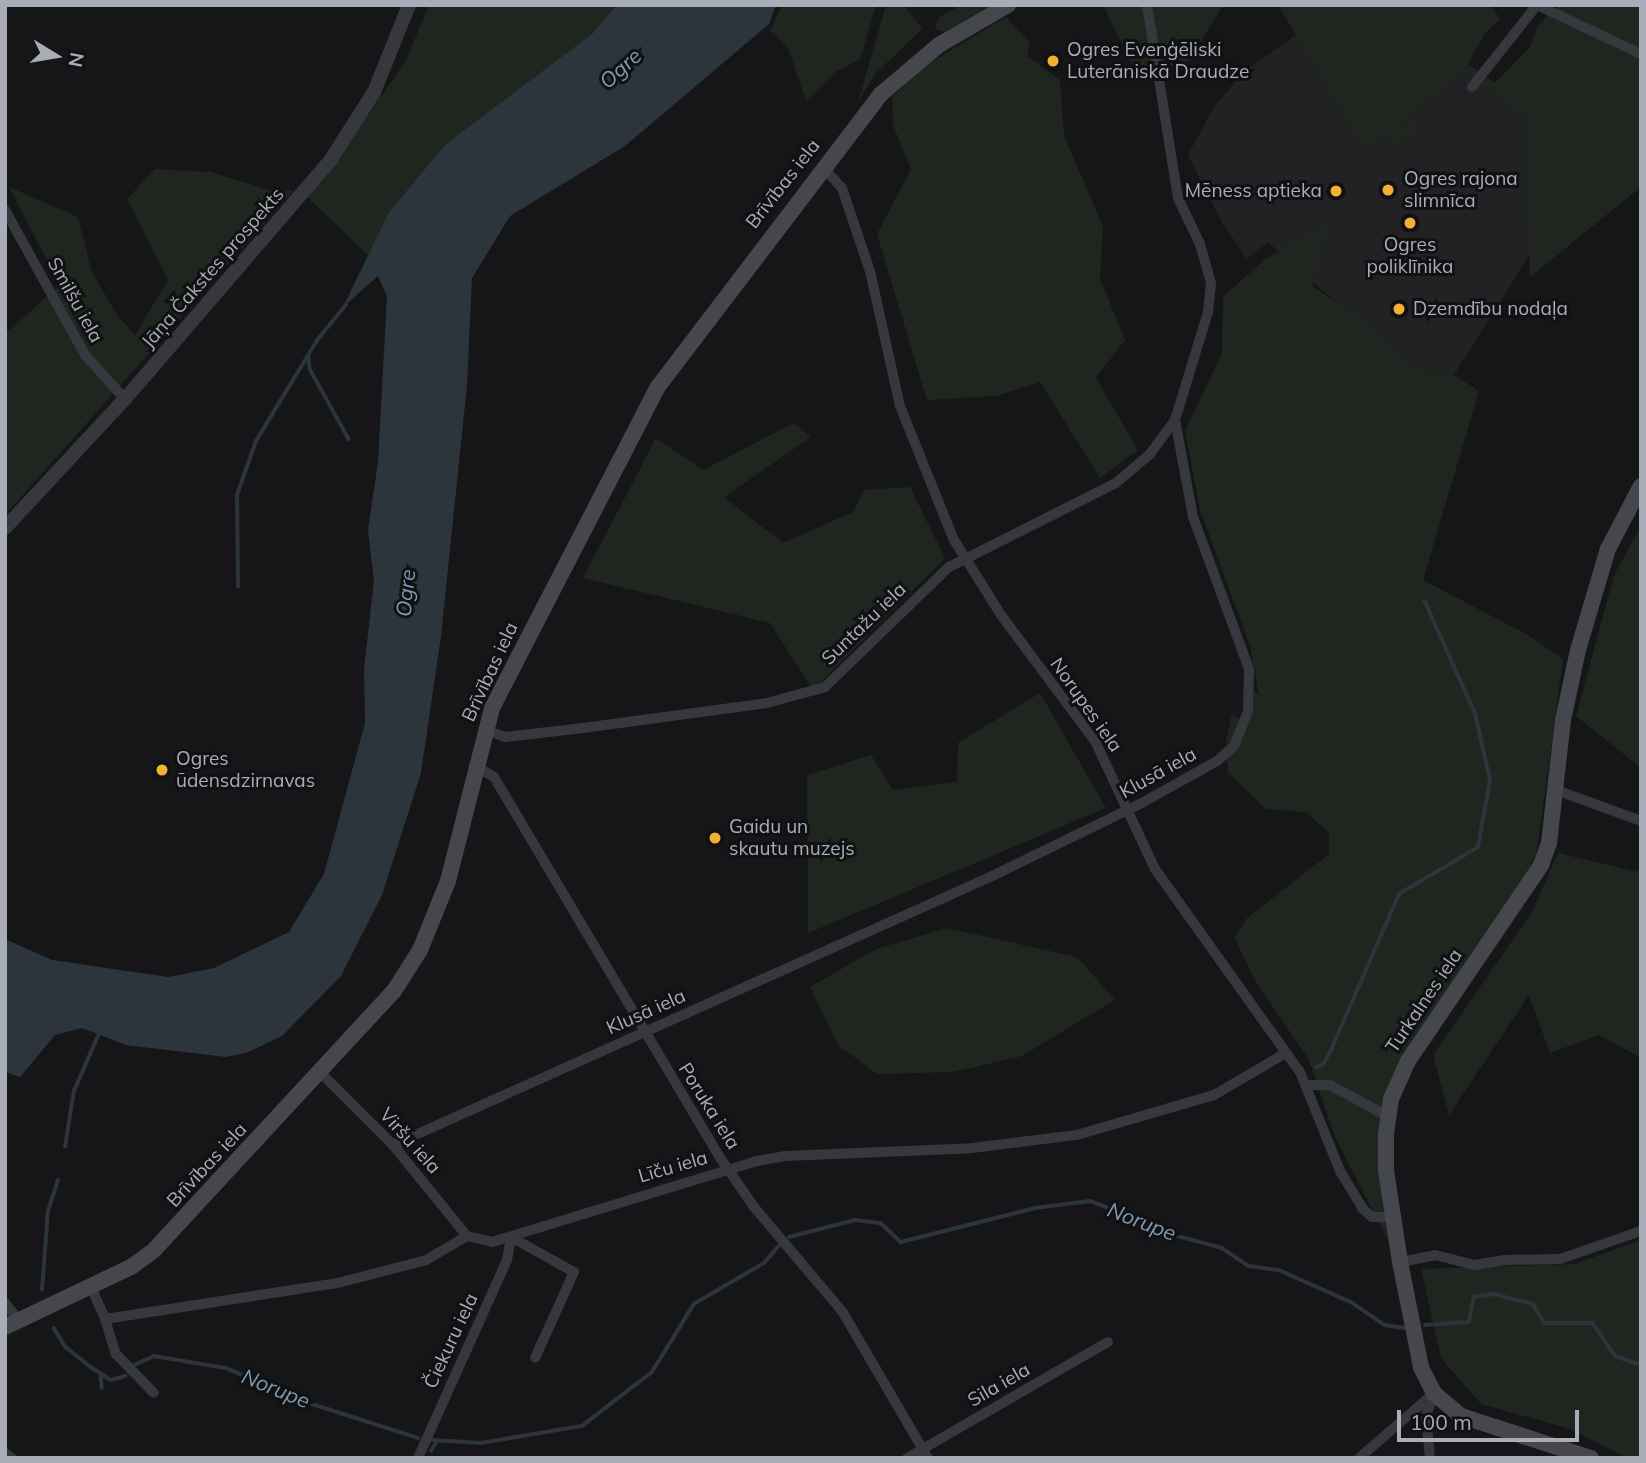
<!DOCTYPE html>
<meta charset="utf-8">
<style>
body{margin:0}
#map{position:relative;width:1646px;height:1463px;overflow:hidden;background:#161618;font-family:Mulish,sans-serif}
div>[style]{position:absolute}
[style*='--x']{left:calc(var(--x)*1px);top:calc(var(--y)*1px);width:calc(var(--w)*1px);rotate:calc(var(--a)*1deg)}
.built>*{inset:0;background:#222225}
.green>*{inset:0;background:#1e261f;transform-origin:0 0}
.water>*{inset:0;background:#2c353c}
.stream>*{height:3.5px;margin:-1.75px;padding:0 1.75px;transform-origin:1.75px;border-radius:1.75px;background:#2c353c}
.minor>*{height:10px;margin:-5px;padding:0 5px;transform-origin:5px;border-radius:5px;background:#37383d}
.tertiary>*{height:14px;margin:-7px;padding:0 7px;transform-origin:7px;border-radius:7px;background:#37383d}
.secondary>*{height:16px;margin:-8px;padding:0 8px;transform-origin:8px;border-radius:8px;background:#45474d}
.dots>*{width:19px;height:19px;translate:-50% -50%;box-sizing:border-box;border:4px solid #111113;border-radius:50%}
span{translate:-50% -50%;white-space:nowrap;text-align:center;line-height:1.15;-webkit-text-stroke:6px #111113;paint-order:stroke}
.poi-label{font-size:19px;color:#a8adb8}
.left{translate:0 -50%;text-align:left}
.right{translate:-100% -50%;text-align:right}
.street-label{font-size:19px;color:#a8adb8}
.water-label{font-size:21px;color:#7f9bb3;font-style:italic}
.frame{position:absolute;inset:0;border:7px solid #a8adb8;pointer-events:none}
.north{position:absolute;left:21px;top:21px;width:70px;height:70px;-webkit-text-stroke:5px #111113;paint-order:stroke;rotate:101deg;font-size:19px;font-weight:700;line-height:28px;text-align:center;color:#a8adb8}
.north::after{content:'';display:block;margin:auto;width:24px;height:32px;background:#a8adb8;clip-path:polygon(50% 0,100% 100%,50% 72%,0 100%)}
.scale{position:absolute;left:1397px;top:1410px;width:182px;height:32px;box-sizing:border-box;border:4px solid #a8adb8;border-top:0;padding-left:9px;font-size:21px;line-height:24px;white-space:nowrap;color:#a8adb8;-webkit-text-stroke:5px #111113;paint-order:stroke}
</style>
<div id="map">
<div class="built">
<div style="clip-path:polygon(1296px 35px,1366px 153px,1464px 72px,1528px 119px,1593px 153px,1454px 375px,1409px 367px,1268px 242px,1247px 259px,1223px 224px,1188px 155px,1214px 107px,1246px 70px)"></div>
</div>
<div class="green">
<div style="clip-path:polygon(429px 5px,617px 5px,592px 34px,389px 212px,368px 255px,303px 193px,374px 92px,382px 95px,405px 62px)"></div>
<div style="clip-path:polygon(782px 5px,876px 5px,860px 60px,836px 71px,806px 101px,788px 48px,770px 31px)"></div>
<div style="clip-path:polygon(886px 5px,904px 5px,922px 29px,876px 73px,858px 102px)"></div>
<div style="clip-path:polygon(961px 5px,990px 5px,945px 32px,937px 30px,935px 25px,941px 16px)"></div>
<div style="clip-path:polygon(1103px 5px,1223px 5px,1190px 60px,1139px 78px)"></div>
<div style="clip-path:polygon(1278px 5px,1489px 5px,1501px 19px,1485px 33px,1468px 64px,1495px 83px,1530px 47px,1538px 25px,1559px 5px,1641px 5px,1641px 187px,1530px 277px,1528px 119px,1464px 72px,1366px 153px)"></div>
<div style="clip-path:polygon(1006px 17px,1030px 42px,1027px 56px,1060px 80px,1064px 136px,1103px 226px,1100px 279px,1125px 340px,1096px 378px,1138px 450px,1100px 478px,1040px 382px,996px 396px,927px 400px,877px 234px,911px 169px,893px 125px,892px 97px,926px 65px)"></div>
<div style="left:1409px;top:119px;width:12px;height:29px;rotate:48deg"></div>
<div style="clip-path:polygon(155px 169px,211px 172px,272px 191px,294px 190px,5px 515px,5px 334px,60px 285px,9px 187px,78px 217px,92px 272px,117px 315px,135px 335px,168px 280px,127px 199px)"></div>
<div style="clip-path:polygon(1329px 222px,1312px 286px,1358px 317px,1409px 367px,1454px 375px,1479px 391px,1423px 580px,1528px 635px,1563px 659px,1537px 851px,1514px 904px,1392px 1084px,1394px 1252px,1335px 1137px,1309px 1060px,1254px 979px,1235px 938px,1247px 918px,1329px 854px,1329px 833px,1306px 812px,1266px 809px,1228px 772px,1226px 740px,1232px 714px,1244px 723px,1251px 690px,1259px 695px,1250px 646px,1200px 510px,1185px 431px,1222px 353px,1223px 297px,1265px 259px)"></div>
<div style="clip-path:polygon(794px 423px,811px 437px,724px 497px,783px 543px,853px 512px,864px 490px,910px 487px,945px 558px,813px 690px,770px 623px,583px 578px,656px 438px,703px 470px)"></div>
<div style="clip-path:polygon(1641px 526px,1641px 768px,1576px 716px,1614px 575px)"></div>
<div style="clip-path:polygon(1040px 693px,1106px 808px,808px 933px,807px 775px,871px 755px,893px 790px,957px 782px,958px 743px)"></div>
<div style="clip-path:polygon(1558px 853px,1638px 872px,1641px 865px,1641px 1058px,1599px 1035px,1550px 1053px,1529px 995px,1449px 1115px,1433px 1055px,1532px 912px)"></div>
<div style="clip-path:polygon(947px 928px,1077px 957px,1115px 1000px,1022px 1056px,953px 1072px,877px 1074px,838px 1045px,810px 987px,876px 949px)"></div>
<div style="clip-path:polygon(1641px 1240px,1641px 1458px,1627px 1458px,1570px 1429px,1481px 1404px,1441px 1358px,1421px 1269px,1575px 1264px)"></div>
</div>
<div class="water">
<div style="clip-path:polygon(617px 5px,776px 5px,769px 24px,625px 146px,510px 216px,472px 278px,467px 385px,441px 636px,421px 773px,382px 895px,341px 976px,282px 1036px,246px 1053px,226px 1057px,126px 1045px,82px 1028px,55px 1035px,20px 1077px,5px 1072px,5px 939px,52px 960px,168px 977px,214px 968px,289px 932px,324px 874px,365px 723px,364px 669px,374px 581px,368px 530px,378px 462px,387px 296px,378px 276px,343px 307px,389px 212px,446px 144px,592px 34px)"></div>
</div>
<div class="stream">
<div style="--x:309;--y:357;--w:12;--a:85"></div>
<div style="--x:310;--y:369;--w:80;--a:60.9"></div>
<div style="--x:238;--y:587;--w:92;--a:-90.6"></div>
<div style="--x:237;--y:495;--w:57;--a:-70.6"></div>
<div style="--x:256;--y:441;--w:119;--a:-58.7"></div>
<div style="--x:318;--y:339;--w:44;--a:-50.5"></div>
<div style="--x:1316;--y:1067;--w:7;--a:-16"></div>
<div style="--x:1323;--y:1065;--w:17;--a:-62"></div>
<div style="--x:1331;--y:1050;--w:170;--a:-66.4"></div>
<div style="--x:1399;--y:894;--w:92;--a:-30.7"></div>
<div style="--x:1478;--y:847;--w:68;--a:-79.8"></div>
<div style="--x:1490;--y:780;--w:68;--a:-102.8"></div>
<div style="--x:1475;--y:714;--w:123;--a:-114.1"></div>
<div style="--x:65;--y:1147;--w:57;--a:-80.9"></div>
<div style="--x:74;--y:1091;--w:68;--a:-66.5"></div>
<div style="--x:789;--y:1237;--w:68;--a:-14.4"></div>
<div style="--x:855;--y:1220;--w:26;--a:7"></div>
<div style="--x:881;--y:1223;--w:28;--a:44"></div>
<div style="--x:901;--y:1242;--w:138;--a:-14.2"></div>
<div style="--x:1035;--y:1208;--w:55;--a:-7.3"></div>
<div style="--x:1090;--y:1201;--w:56;--a:21"></div>
<div style="--x:1142;--y:1221;--w:9;--a:49"></div>
<div style="--x:1148;--y:1228;--w:77;--a:15.1"></div>
<div style="--x:1222;--y:1248;--w:32;--a:34"></div>
<div style="--x:1249;--y:1266;--w:30;--a:8"></div>
<div style="--x:1279;--y:1270;--w:79;--a:24"></div>
<div style="--x:1351;--y:1302;--w:41;--a:34.1"></div>
<div style="--x:1385;--y:1325;--w:19;--a:9"></div>
<div style="--x:42;--y:1290;--w:79;--a:-85.7"></div>
<div style="--x:48;--y:1211;--w:32;--a:-72"></div>
<div style="--x:1425;--y:1325;--w:44;--a:-3.9"></div>
<div style="--x:1469;--y:1322;--w:25;--a:-79"></div>
<div style="--x:1474;--y:1297;--w:19;--a:-9"></div>
<div style="--x:1493;--y:1294;--w:41;--a:14"></div>
<div style="--x:1533;--y:1304;--w:22;--a:58"></div>
<div style="--x:1545;--y:1323;--w:48;--a:0"></div>
<div style="--x:1593;--y:1323;--w:40;--a:56"></div>
<div style="--x:1615;--y:1356;--w:28;--a:19"></div>
<div style="--x:54;--y:1328;--w:22;--a:58"></div>
<div style="--x:66;--y:1347;--w:32;--a:39"></div>
<div style="--x:91;--y:1367;--w:24;--a:33"></div>
<div style="--x:111;--y:1380;--w:15;--a:-16"></div>
<div style="--x:132;--y:1366;--w:24;--a:-24"></div>
<div style="--x:154;--y:1356;--w:73;--a:9.5"></div>
<div style="--x:226;--y:1368;--w:87;--a:23"></div>
<div style="--x:306;--y:1402;--w:118;--a:17.8"></div>
<div style="--x:101;--y:1373;--w:15;--a:86"></div>
<div style="--x:432;--y:1440;--w:49;--a:3.5"></div>
<div style="--x:481;--y:1443;--w:102;--a:-9.6"></div>
<div style="--x:582;--y:1426;--w:88;--a:-37.6"></div>
<div style="--x:652;--y:1372;--w:80;--a:-58.3"></div>
<div style="--x:694;--y:1304;--w:81;--a:-30.4"></div>
<div style="--x:764;--y:1263;--w:23;--a:-49"></div>
<div style="--x:431;--y:1451;--w:12;--a:-59"></div>
</div>
<div class="minor">
<div style="--x:1537;--y:5;--w:115;--a:25.2"></div>
<div style="--x:1472;--y:87;--w:105;--a:-51.6"></div>
<div style="--x:823;--y:167;--w:28;--a:48"></div>
<div style="--x:842;--y:188;--w:88;--a:71.4"></div>
<div style="--x:870;--y:271;--w:138;--a:77.5"></div>
<div style="--x:900;--y:406;--w:144;--a:68.1"></div>
<div style="--x:954;--y:540;--w:89;--a:57.9"></div>
<div style="--x:1001;--y:615;--w:157;--a:53.3"></div>
<div style="--x:1095;--y:741;--w:141;--a:64.9"></div>
<div style="--x:1155;--y:869;--w:249;--a:54.5"></div>
<div style="--x:1300;--y:1072;--w:107;--a:68"></div>
<div style="--x:1340;--y:1171;--w:44;--a:58.8"></div>
<div style="--x:1363;--y:1209;--w:12;--a:42"></div>
<div style="--x:1372;--y:1217;--w:20;--a:0"></div>
<div style="--x:5;--y:210;--w:166;--a:61.1"></div>
<div style="--x:85;--y:355;--w:59;--a:47.7"></div>
<div style="--x:485;--y:730;--w:21;--a:19"></div>
<div style="--x:505;--y:737;--w:79;--a:-6.6"></div>
<div style="--x:583;--y:728;--w:186;--a:-7.7"></div>
<div style="--x:767;--y:703;--w:60;--a:-15.4"></div>
<div style="--x:825;--y:687;--w:173;--a:-44.1"></div>
<div style="--x:949;--y:567;--w:187;--a:-26.7"></div>
<div style="--x:1116;--y:483;--w:45;--a:-40.5"></div>
<div style="--x:1150;--y:454;--w:42;--a:-53.7"></div>
<div style="--x:474;--y:765;--w:23;--a:31"></div>
<div style="--x:494;--y:777;--w:441;--a:59.3"></div>
<div style="--x:719;--y:1156;--w:62;--a:55.5"></div>
<div style="--x:754;--y:1207;--w:136;--a:49.8"></div>
<div style="--x:842;--y:1311;--w:170;--a:59.7"></div>
<div style="--x:1556;--y:790;--w:90;--a:20"></div>
<div style="--x:321;--y:1073;--w:102;--a:45"></div>
<div style="--x:393;--y:1145;--w:117;--a:50.9"></div>
<div style="--x:1307;--y:1085;--w:23;--a:0"></div>
<div style="--x:1330;--y:1085;--w:65;--a:28.5"></div>
<div style="--x:393;--y:1145;--w:652;--a:-24.17"></div>
<div style="--x:988;--y:878;--w:169;--a:-26"></div>
<div style="--x:1140;--y:804;--w:88;--a:-29.2"></div>
<div style="--x:1217;--y:761;--w:23;--a:-41"></div>
<div style="--x:1234;--y:746;--w:38;--a:-68"></div>
<div style="--x:1248;--y:711;--w:42;--a:-88.6"></div>
<div style="--x:1249;--y:669;--w:162;--a:-110.2"></div>
<div style="--x:1193;--y:517;--w:99;--a:-100.5"></div>
<div style="--x:1175;--y:420;--w:113;--a:-73"></div>
<div style="--x:1208;--y:312;--w:29;--a:-84"></div>
<div style="--x:1211;--y:283;--w:41;--a:-105.8"></div>
<div style="--x:1200;--y:244;--w:51;--a:-115.6"></div>
<div style="--x:1178;--y:198;--w:195;--a:-99.1"></div>
<div style="--x:1400;--y:1262;--w:36;--a:-11"></div>
<div style="--x:1435;--y:1255;--w:40;--a:14.4"></div>
<div style="--x:1474;--y:1265;--w:30;--a:-9"></div>
<div style="--x:1504;--y:1260;--w:56;--a:-1"></div>
<div style="--x:1560;--y:1259;--w:86;--a:-19.1"></div>
<div style="--x:91;--y:1287;--w:35;--a:66"></div>
<div style="--x:105;--y:1319;--w:236;--a:-8.8"></div>
<div style="--x:338;--y:1283;--w:91;--a:-14.6"></div>
<div style="--x:426;--y:1260;--w:48;--a:-30.3"></div>
<div style="--x:467;--y:1236;--w:26;--a:13"></div>
<div style="--x:492;--y:1242;--w:277;--a:-17"></div>
<div style="--x:757;--y:1161;--w:28;--a:-10"></div>
<div style="--x:785;--y:1156;--w:187;--a:-2.4"></div>
<div style="--x:972;--y:1148;--w:106;--a:-7.1"></div>
<div style="--x:1077;--y:1135;--w:143;--a:-16.3"></div>
<div style="--x:1214;--y:1095;--w:83;--a:-30.3"></div>
<div style="--x:5;--y:1303;--w:21;--a:51"></div>
<div style="--x:105;--y:1319;--w:37;--a:73"></div>
<div style="--x:116;--y:1354;--w:54;--a:45.7"></div>
<div style="--x:5;--y:1453;--w:9;--a:36"></div>
<div style="--x:418;--y:1458;--w:217;--a:-65.8"></div>
<div style="--x:507;--y:1260;--w:23;--a:-80"></div>
<div style="--x:511;--y:1237;--w:72;--a:29.1"></div>
<div style="--x:574;--y:1272;--w:94;--a:114.4"></div>
<div style="--x:907;--y:1458;--w:232;--a:-30"></div>
<div style="--x:1359;--y:1458;--w:99;--a:-40.9"></div>
<div style="--x:1430;--y:1458;--w:42;--a:-95.4"></div>
<div style="--x:1426;--y:1416;--w:21;--a:-71"></div>
</div>
<div class="tertiary">
<div style="--x:5;--y:528;--w:176;--a:-47.1"></div>
<div style="--x:125;--y:399;--w:314;--a:-49.3"></div>
<div style="--x:330;--y:161;--w:82;--a:-57.5"></div>
<div style="--x:374;--y:92;--w:94;--a:-68.1"></div>
</div>
<div class="secondary">
<div style="--x:5;--y:1327;--w:140;--a:-25.5"></div>
<div style="--x:131;--y:1267;--w:29;--a:-36"></div>
<div style="--x:154;--y:1250;--w:353;--a:-47.2"></div>
<div style="--x:394;--y:991;--w:49;--a:-57.6"></div>
<div style="--x:420;--y:950;--w:74;--a:-67.9"></div>
<div style="--x:448;--y:881;--w:179;--a:-75.7"></div>
<div style="--x:492;--y:708;--w:360;--a:-62.7"></div>
<div style="--x:657;--y:388;--w:370;--a:-52.7"></div>
<div style="--x:881;--y:94;--w:76;--a:-40.2"></div>
<div style="--x:939;--y:45;--w:80;--a:-30.1"></div>
<div style="--x:1591;--y:1458;--w:137;--a:-162.1"></div>
<div style="--x:1461;--y:1416;--w:35;--a:-140"></div>
<div style="--x:1434;--y:1393;--w:29;--a:-117"></div>
<div style="--x:1421;--y:1367;--w:107;--a:-101.3"></div>
<div style="--x:1400;--y:1262;--w:93;--a:-98.7"></div>
<div style="--x:1386;--y:1170;--w:36;--a:-90"></div>
<div style="--x:1386;--y:1134;--w:35;--a:-82"></div>
<div style="--x:1391;--y:1099;--w:42;--a:-65.9"></div>
<div style="--x:1408;--y:1061;--w:237;--a:-55.8"></div>
<div style="--x:1541;--y:865;--w:23;--a:-70"></div>
<div style="--x:1549;--y:843;--w:124;--a:-83.5"></div>
<div style="--x:1563;--y:720;--w:72;--a:-77.9"></div>
<div style="--x:1578;--y:650;--w:105;--a:-73.5"></div>
<div style="--x:1608;--y:549;--w:71;--a:-62.4"></div>
</div>
<div class="dots">
<div style="left:1053px;top:61px;background:#f2b134"></div>
<div style="left:1388px;top:190px;background:#f2b134"></div>
<div style="left:1336px;top:191px;background:#f2b134"></div>
<div style="left:1410px;top:223px;background:#f2b134"></div>
<div style="left:1399px;top:309px;background:#f2b134"></div>
<div style="left:162px;top:770px;background:#f2b134"></div>
<div style="left:715px;top:838px;background:#f2b134"></div>
</div>
<div class="poi-label">
<span class="left" style="left:1067px;top:61px">Ogres Evenģēliski<br>Luterāniskā Draudze</span>
<span class="left" style="left:1404px;top:190px">Ogres rajona<br>slimnīca</span>
<span class="right" style="left:1322px;top:191px">Mēness aptieka</span>
<span style="left:1410px;top:256px">Ogres<br>poliklīnika</span>
<span class="left" style="left:1413px;top:309px">Dzemdību nodaļa</span>
<span class="left" style="left:176px;top:770px">Ogres<br>ūdensdzirnavas</span>
<span class="left" style="left:729px;top:838px">Gaidu un<br>skautu muzejs</span>
</div>
<div class="street-label">
<span style="left:783px;top:184px;rotate:-52deg">Brīvības iela</span>
<span style="left:213px;top:268px;rotate:-49deg">Jāņa Čakstes prospekts</span>
<span style="left:75px;top:300px;rotate:61deg">Smilšu iela</span>
<span style="left:864px;top:624px;rotate:-44deg">Suntažu iela</span>
<span style="left:490px;top:672px;rotate:-65deg">Brīvības iela</span>
<span style="left:1086px;top:705px;rotate:55deg">Norupes iela</span>
<span style="left:1158px;top:773px;rotate:-29deg">Klusā iela</span>
<span style="left:1424px;top:1001px;rotate:-56deg">Turkalnes iela</span>
<span style="left:646px;top:1012px;rotate:-24deg">Klusā iela</span>
<span style="left:709px;top:1106px;rotate:58deg">Poruka iela</span>
<span style="left:410px;top:1141px;rotate:48deg">Viršu iela</span>
<span style="left:207px;top:1165px;rotate:-47deg">Brīvības iela</span>
<span style="left:673px;top:1167px;rotate:-16deg">Līču iela</span>
<span style="left:451px;top:1341px;rotate:-65deg">Čiekuru iela</span>
<span style="left:999px;top:1385px;rotate:-30deg">Sila iela</span>
</div>
<div class="water-label">
<span style="left:620px;top:68px;rotate:-42deg">Ogre</span>
<span style="left:405px;top:593px;rotate:-84deg">Ogre</span>
<span style="left:1142px;top:1221px;rotate:21deg">Norupe</span>
<span style="left:276px;top:1388px;rotate:22deg">Norupe</span>
</div>
<div class="frame"></div>
<div class="north">N</div>
<div class="scale">100 m</div>
</div>
